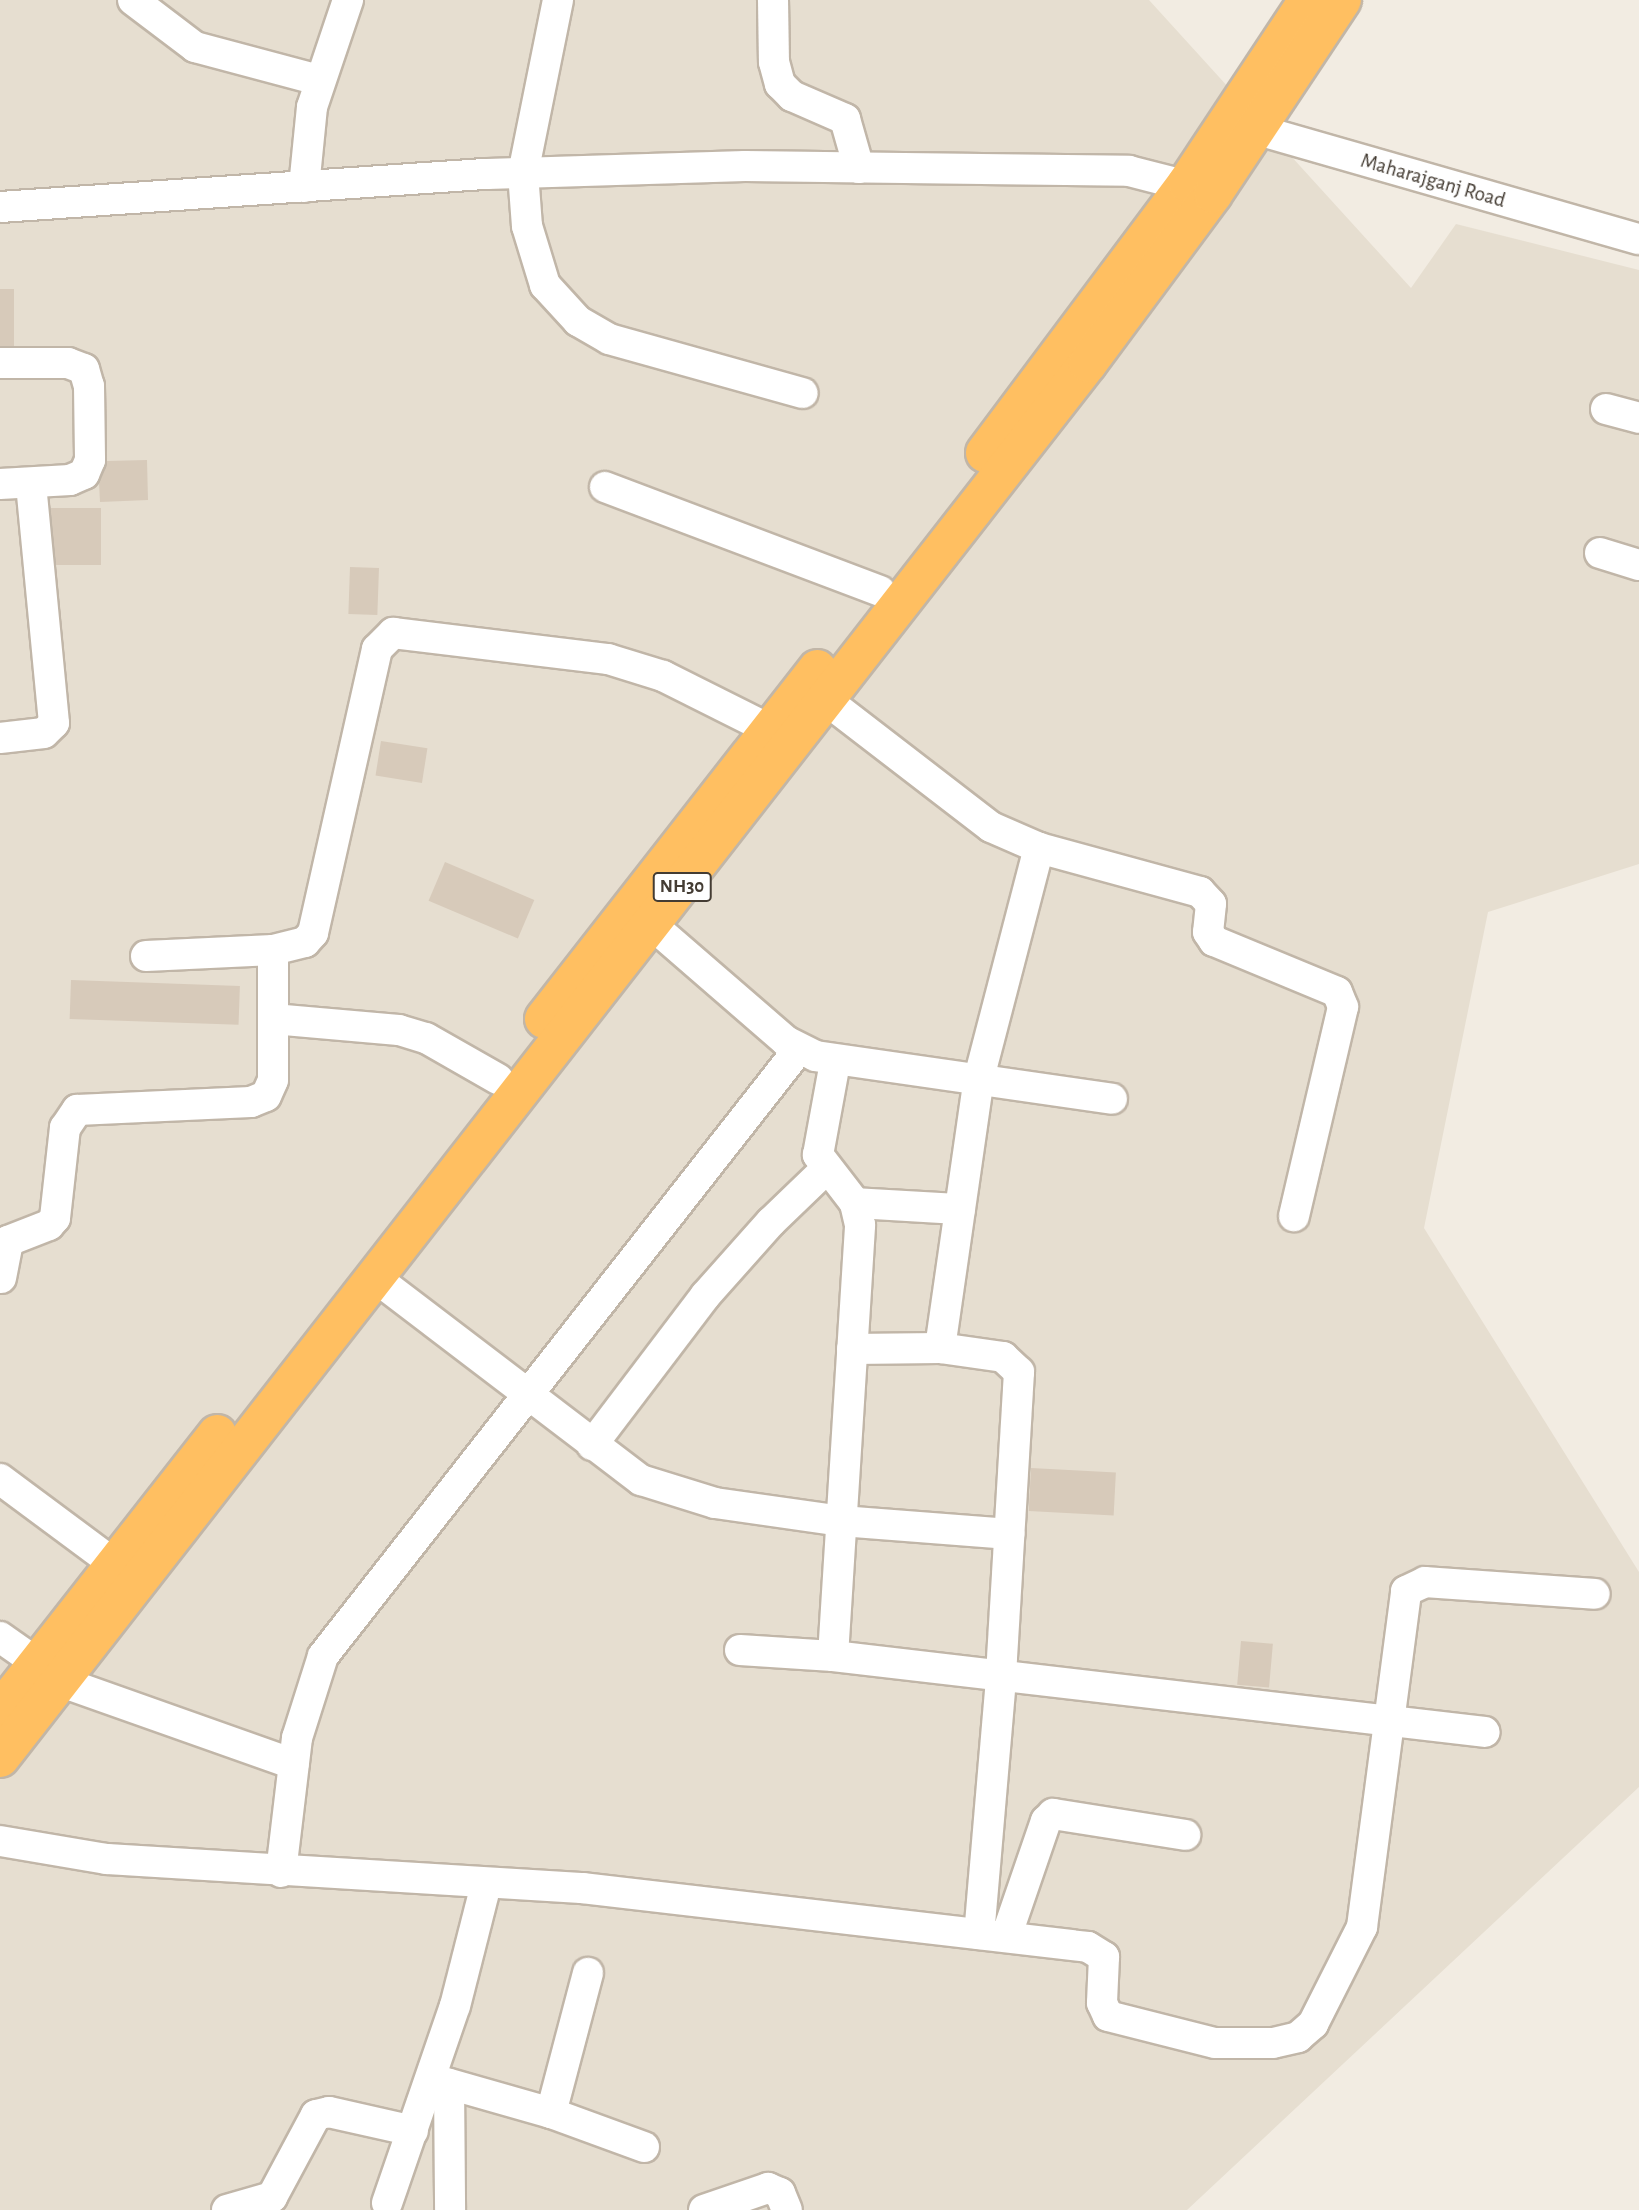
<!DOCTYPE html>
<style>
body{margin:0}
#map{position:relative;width:1639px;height:2210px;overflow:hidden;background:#f2ece2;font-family:"Alegreya Sans",sans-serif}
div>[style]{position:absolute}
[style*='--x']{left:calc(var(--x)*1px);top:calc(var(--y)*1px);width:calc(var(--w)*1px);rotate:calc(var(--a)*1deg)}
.residential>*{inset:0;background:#e6ded0}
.building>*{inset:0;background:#d7caba;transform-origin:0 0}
.roads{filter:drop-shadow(2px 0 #c1b6a8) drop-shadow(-2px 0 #c1b6a8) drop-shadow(0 2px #c1b6a8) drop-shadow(0 -2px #c1b6a8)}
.minor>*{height:30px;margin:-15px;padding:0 15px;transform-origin:15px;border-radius:15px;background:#fff}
.highway>*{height:38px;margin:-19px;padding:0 19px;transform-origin:19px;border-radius:19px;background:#ffbf61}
span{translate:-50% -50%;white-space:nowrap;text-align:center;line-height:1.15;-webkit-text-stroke:5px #fff;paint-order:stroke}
.shield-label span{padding:2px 5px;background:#fff;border:2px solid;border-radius:5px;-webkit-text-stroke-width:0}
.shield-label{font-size:19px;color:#443c33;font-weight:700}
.street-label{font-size:21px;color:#443c33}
</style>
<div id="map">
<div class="residential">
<div style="clip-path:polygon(0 0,1149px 0,1411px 288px,1456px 224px,1639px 270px,1639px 864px,1488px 912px,1424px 1228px,1639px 1572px,1639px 1787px,1187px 2210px,0 2210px)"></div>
</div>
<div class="building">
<div style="left:0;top:289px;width:14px;height:57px"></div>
<div style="clip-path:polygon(147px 460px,148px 500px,100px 502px,99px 482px,107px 461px)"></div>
<div style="left:51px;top:508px;width:50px;height:57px"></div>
<div style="left:350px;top:567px;width:29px;height:47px;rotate:2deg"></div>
<div style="left:381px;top:741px;width:47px;height:35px;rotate:9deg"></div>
<div style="left:445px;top:862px;width:97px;height:42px;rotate:23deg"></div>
<div style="left:71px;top:980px;width:169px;height:39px;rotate:2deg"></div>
<div style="left:1031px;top:1468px;width:85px;height:43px;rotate:3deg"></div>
<div style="left:1241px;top:1641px;width:32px;height:44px;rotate:5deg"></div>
</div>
<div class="roads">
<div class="minor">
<div style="--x:133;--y:0;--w:78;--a:37.2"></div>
<div style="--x:195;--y:47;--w:128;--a:14.9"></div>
<div style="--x:558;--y:0;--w:177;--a:101.4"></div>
<div style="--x:523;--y:173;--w:53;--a:85.7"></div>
<div style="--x:527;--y:226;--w:62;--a:73"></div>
<div style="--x:545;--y:285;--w:49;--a:47.5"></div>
<div style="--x:578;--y:321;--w:36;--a:30"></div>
<div style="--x:609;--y:339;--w:201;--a:15.6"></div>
<div style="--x:773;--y:0;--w:62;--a:89.1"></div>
<div style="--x:774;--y:62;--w:23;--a:75"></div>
<div style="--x:780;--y:84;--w:17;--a:45"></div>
<div style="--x:792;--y:96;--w:58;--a:23.5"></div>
<div style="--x:845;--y:119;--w:51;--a:74.1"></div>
<div style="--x:1237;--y:124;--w:418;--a:16"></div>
<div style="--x:304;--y:187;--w:80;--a:-84.3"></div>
<div style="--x:312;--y:107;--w:113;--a:-71.4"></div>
<div style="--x:0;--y:207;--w:488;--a:-3.9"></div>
<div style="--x:487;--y:174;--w:258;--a:-1.8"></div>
<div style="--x:745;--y:166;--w:384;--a:0.7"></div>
<div style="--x:1129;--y:171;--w:76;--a:14.4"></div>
<div style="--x:0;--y:363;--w:68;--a:0"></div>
<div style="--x:68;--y:363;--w:17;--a:21"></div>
<div style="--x:84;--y:369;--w:18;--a:74"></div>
<div style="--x:89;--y:386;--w:74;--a:89.2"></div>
<div style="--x:90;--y:460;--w:15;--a:113"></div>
<div style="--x:84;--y:474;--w:15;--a:157"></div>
<div style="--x:70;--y:480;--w:70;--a:176.7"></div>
<div style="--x:1606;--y:409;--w:34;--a:15"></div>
<div style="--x:605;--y:487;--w:294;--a:20.7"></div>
<div style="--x:1600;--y:553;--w:41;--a:17.1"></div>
<div style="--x:826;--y:700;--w:208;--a:37.6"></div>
<div style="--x:991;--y:827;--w:52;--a:23.6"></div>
<div style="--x:1039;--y:848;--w:167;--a:15.3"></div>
<div style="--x:1200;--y:892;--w:16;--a:47"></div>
<div style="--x:1211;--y:904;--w:28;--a:96"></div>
<div style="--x:1208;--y:932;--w:11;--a:56"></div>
<div style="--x:1214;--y:941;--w:133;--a:22.5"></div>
<div style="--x:1337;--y:992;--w:16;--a:68"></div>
<div style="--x:1343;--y:1007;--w:215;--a:103.2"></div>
<div style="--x:0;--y:738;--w:44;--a:-6.5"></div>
<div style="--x:44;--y:733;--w:14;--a:-45"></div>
<div style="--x:54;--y:723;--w:241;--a:-95.5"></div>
<div style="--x:652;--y:925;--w:177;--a:40.9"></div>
<div style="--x:786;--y:1041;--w:33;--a:27"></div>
<div style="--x:815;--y:1056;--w:300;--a:8.2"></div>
<div style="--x:146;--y:956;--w:127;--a:-2.7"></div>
<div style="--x:273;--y:950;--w:33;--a:-14"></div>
<div style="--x:305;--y:942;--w:12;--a:-48"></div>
<div style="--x:313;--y:933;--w:291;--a:-77.3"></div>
<div style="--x:377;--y:649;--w:23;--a:-45"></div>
<div style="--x:393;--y:633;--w:217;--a:6.9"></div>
<div style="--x:608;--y:659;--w:58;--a:17.2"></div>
<div style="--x:663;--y:676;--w:119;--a:26.6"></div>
<div style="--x:273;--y:1019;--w:126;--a:5"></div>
<div style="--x:399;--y:1030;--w:28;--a:17"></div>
<div style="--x:426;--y:1038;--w:83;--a:29.7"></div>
<div style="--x:855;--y:1203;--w:105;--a:3.3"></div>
<div style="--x:373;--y:1276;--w:337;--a:37.3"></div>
<div style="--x:641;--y:1480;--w:77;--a:17.3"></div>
<div style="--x:715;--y:1503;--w:127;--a:8.1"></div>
<div style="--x:841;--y:1521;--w:169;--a:4.4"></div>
<div style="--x:1;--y:1278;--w:38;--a:-79"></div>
<div style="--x:8;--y:1241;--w:44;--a:-21.3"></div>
<div style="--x:49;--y:1225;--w:9;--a:-49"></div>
<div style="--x:55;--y:1218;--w:91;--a:-83.7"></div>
<div style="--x:65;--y:1128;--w:22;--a:-56"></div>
<div style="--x:77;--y:1110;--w:174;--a:-2.6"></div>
<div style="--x:251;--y:1102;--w:16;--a:-22"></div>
<div style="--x:266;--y:1096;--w:17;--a:-66"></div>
<div style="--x:273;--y:1080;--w:130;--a:-90"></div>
<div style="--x:940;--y:1348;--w:273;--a:-81.8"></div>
<div style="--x:979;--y:1078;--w:238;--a:-75.4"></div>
<div style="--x:852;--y:1349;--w:88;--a:-0.7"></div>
<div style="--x:940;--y:1348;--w:64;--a:8.1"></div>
<div style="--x:1003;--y:1357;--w:22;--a:43"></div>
<div style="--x:1019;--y:1372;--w:308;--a:93.4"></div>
<div style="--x:1001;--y:1679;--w:256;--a:94.9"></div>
<div style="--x:592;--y:1445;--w:187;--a:-52.8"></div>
<div style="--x:705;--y:1296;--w:99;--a:-48.3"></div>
<div style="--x:771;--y:1222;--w:75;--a:-43.9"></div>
<div style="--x:0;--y:1479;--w:141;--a:36.6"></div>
<div style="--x:0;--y:1637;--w:45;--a:35.1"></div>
<div style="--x:740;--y:1650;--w:93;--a:3.7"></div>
<div style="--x:833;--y:1656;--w:656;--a:6.65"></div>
<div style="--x:833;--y:1656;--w:432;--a:-86.4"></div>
<div style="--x:860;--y:1225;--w:23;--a:-103"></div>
<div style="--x:855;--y:1203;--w:61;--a:-127.6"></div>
<div style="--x:818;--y:1155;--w:95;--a:-79.6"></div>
<div style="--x:59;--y:1681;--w:249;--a:19.5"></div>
<div style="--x:0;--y:1841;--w:108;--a:9.6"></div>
<div style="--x:106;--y:1859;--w:477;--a:3.5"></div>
<div style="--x:582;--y:1888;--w:509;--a:6.65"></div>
<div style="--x:1088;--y:1947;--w:19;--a:32"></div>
<div style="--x:1104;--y:1957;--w:46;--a:92.5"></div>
<div style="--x:1102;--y:2003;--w:14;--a:65"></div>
<div style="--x:1108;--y:2016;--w:110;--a:14.2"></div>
<div style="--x:1215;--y:2043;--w:58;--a:0"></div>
<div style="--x:1273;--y:2043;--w:26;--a:-13"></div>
<div style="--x:1298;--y:2037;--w:20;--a:-41"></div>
<div style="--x:1313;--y:2024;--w:109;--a:-63.2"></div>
<div style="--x:1362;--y:1927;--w:339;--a:-82.5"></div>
<div style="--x:1406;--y:1591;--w:21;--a:-25"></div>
<div style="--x:1425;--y:1582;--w:170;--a:4"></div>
<div style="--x:281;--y:1872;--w:135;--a:-83.2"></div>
<div style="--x:297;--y:1738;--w:86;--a:-72.4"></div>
<div style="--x:323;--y:1656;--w:771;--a:-51.9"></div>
<div style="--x:1006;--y:1937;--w:123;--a:-71"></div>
<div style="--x:1046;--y:1821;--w:10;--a:-45"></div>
<div style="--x:1053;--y:1814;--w:134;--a:9"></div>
<div style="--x:432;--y:2079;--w:124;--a:15.9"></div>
<div style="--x:551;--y:2113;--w:99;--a:20.1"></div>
<div style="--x:449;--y:2084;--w:126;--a:89.5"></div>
<div style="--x:551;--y:2113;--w:145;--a:-75.2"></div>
<div style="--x:387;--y:2203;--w:208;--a:-71"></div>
<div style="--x:455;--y:2006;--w:126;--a:-75.7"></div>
<div style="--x:227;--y:2210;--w:47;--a:-16.1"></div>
<div style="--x:272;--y:2197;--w:93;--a:-61.8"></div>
<div style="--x:316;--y:2115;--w:13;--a:-13"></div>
<div style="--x:329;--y:2112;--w:86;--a:12.7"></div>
<div style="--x:704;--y:2210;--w:68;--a:-19"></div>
<div style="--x:768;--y:2188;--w:13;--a:23"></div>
<div style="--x:780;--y:2193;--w:18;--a:68"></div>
</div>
<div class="highway">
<div style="--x:985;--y:453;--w:337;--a:-53.2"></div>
<div style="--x:1187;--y:183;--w:219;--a:-56.5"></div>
<div style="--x:544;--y:1019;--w:444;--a:-52"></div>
<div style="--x:0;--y:1711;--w:352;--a:-51.9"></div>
<div style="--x:0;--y:1758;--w:1769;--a:-52.05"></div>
<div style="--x:1088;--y:363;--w:210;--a:-53.5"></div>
<div style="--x:1213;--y:194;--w:233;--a:-56.4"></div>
</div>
</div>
<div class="shield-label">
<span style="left:682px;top:887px">NH30</span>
</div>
<div class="street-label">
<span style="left:1433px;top:181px;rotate:16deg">Maharajganj Road</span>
</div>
</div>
